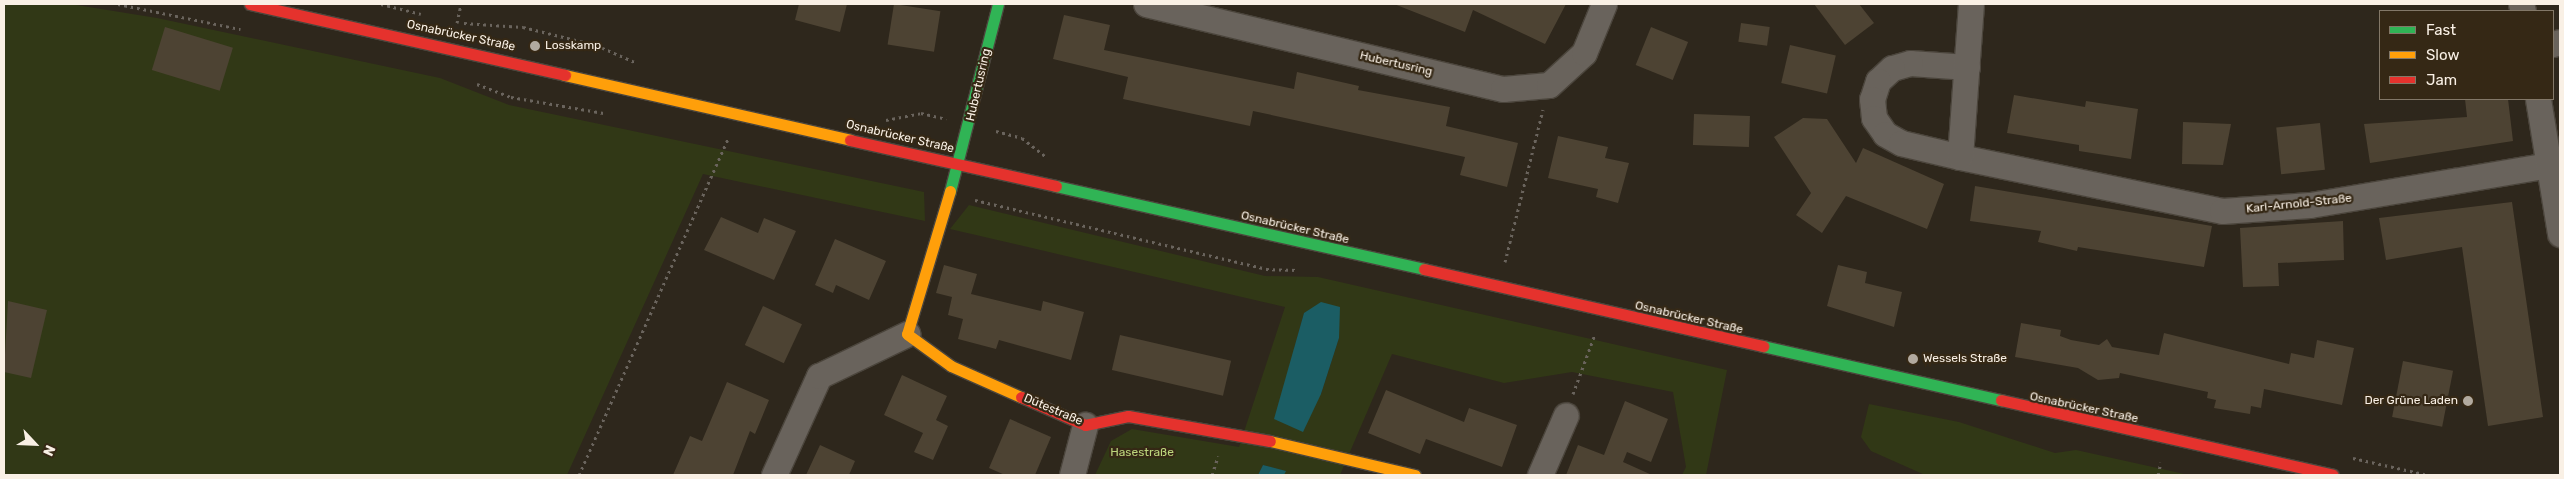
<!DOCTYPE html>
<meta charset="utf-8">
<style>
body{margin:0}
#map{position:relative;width:2564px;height:479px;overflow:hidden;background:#2e271c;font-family:Rubik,sans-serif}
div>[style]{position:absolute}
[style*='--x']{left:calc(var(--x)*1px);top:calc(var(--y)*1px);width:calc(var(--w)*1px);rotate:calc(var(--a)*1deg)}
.green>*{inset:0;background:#313816}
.water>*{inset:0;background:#1b5d64}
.building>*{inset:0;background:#4d4333;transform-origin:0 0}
.path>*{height:3px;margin-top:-1.5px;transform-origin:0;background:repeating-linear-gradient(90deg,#6a645d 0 2.5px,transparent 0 6.5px)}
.roads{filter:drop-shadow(1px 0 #4b453c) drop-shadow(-1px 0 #4b453c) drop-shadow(0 1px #4b453c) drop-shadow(0 -1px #4b453c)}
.street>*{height:25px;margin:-12.5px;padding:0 12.5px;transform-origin:12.5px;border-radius:12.5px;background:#69635c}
.fast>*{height:11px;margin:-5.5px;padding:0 5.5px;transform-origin:5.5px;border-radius:5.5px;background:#30b455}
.slow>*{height:11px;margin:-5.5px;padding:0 5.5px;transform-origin:5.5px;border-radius:5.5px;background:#ff9f0a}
.jam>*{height:11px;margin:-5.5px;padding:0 5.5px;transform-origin:5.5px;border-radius:5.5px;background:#e5322d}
.dots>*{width:14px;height:14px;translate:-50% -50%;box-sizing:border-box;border:2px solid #352815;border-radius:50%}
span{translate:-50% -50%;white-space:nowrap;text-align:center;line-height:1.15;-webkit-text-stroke:4.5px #352815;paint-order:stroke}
.street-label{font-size:12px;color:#f9f0e5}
.poi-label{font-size:12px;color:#f9f0e5}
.left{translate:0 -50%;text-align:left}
.right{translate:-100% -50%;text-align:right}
.park-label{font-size:12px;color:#bdd67d}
.frame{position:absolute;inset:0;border:5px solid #f9f0e5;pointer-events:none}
.legend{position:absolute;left:2379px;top:10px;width:175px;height:90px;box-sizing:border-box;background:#352815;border:1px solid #837868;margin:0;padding:6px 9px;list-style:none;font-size:15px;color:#f9f0e5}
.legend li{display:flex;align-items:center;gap:10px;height:25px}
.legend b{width:25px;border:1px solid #837868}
.north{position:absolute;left:10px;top:419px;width:50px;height:50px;-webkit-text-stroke:4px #352815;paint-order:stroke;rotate:115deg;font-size:14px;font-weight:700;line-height:20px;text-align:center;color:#f9f0e5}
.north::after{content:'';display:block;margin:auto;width:18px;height:22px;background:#f9f0e5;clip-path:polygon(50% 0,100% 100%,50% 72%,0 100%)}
</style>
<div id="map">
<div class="green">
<div style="clip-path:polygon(4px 4px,70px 4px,157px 18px,440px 78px,509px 105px,924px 192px,925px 221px,703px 174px,567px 475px,4px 475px)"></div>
<div style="clip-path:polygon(evenodd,969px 205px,1265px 276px,1318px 277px,1727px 370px,1706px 475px,1682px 475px,1686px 467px,1673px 392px,1572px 372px,1504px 383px,1392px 354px,1340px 475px,1284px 475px,1285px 471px,1263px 465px,1258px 475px,1095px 475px,1111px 441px,1132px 429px,1239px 447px,1285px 307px,950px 229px,969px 205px,1304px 313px,1339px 338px,1321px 394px,1294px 349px,1304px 313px)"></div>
<div style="clip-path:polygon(1869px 404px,1959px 422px,2055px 453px,2076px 450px,2189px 475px,1925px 475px,1871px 451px,1861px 437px)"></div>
</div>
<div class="water">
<div style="clip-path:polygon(1321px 302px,1340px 307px,1339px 338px,1321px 394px,1303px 432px,1274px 419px,1304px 313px)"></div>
<div style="clip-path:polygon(1263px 465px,1286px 471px,1284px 475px,1258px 475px)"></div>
</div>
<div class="building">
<div style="clip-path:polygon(799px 4px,847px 4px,840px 32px,795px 20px)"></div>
<div style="left:894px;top:4px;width:47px;height:41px;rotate:9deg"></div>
<div style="clip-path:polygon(1394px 4px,1566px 4px,1545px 44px,1473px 10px,1465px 32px)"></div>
<div style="clip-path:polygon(1814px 4px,1859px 4px,1874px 23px,1845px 45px)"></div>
<div style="clip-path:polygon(1064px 15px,1110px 25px,1104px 50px,1294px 89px,1297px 72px,1359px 86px,1358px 90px,1450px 107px,1446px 126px,1518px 143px,1507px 187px,1460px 175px,1465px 157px,1253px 111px,1250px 126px,1123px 99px,1128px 77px,1053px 59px)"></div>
<div style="left:1741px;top:23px;width:29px;height:19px;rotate:8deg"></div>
<div style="left:165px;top:27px;width:71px;height:45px;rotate:17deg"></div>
<div style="left:1651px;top:27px;width:40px;height:41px;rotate:22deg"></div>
<div style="left:1790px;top:45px;width:47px;height:39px;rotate:13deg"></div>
<div style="clip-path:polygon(2014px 95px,2085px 107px,2086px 101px,2138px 109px,2131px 159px,2079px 151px,2079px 145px,2007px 133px)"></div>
<div style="clip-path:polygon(2465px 99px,2508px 99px,2513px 141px,2370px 163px,2364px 124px,2467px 117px)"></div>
<div style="left:1694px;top:114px;width:56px;height:31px;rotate:2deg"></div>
<div style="clip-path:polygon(1803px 118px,1827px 119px,1856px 163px,1863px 148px,1944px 184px,1927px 229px,1846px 196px,1822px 233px,1796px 215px,1811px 193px,1774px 137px)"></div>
<div style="clip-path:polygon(2183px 122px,2231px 124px,2223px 165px,2182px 164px)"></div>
<div style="left:2320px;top:123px;width:47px;height:44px;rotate:84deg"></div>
<div style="clip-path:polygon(1558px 136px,1608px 147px,1605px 158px,1629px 163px,1618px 203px,1596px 197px,1598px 189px,1548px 178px)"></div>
<div style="clip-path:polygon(1975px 186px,2212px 226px,2204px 267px,2078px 247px,2077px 251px,2038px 242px,2041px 231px,1970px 221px)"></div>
<div style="clip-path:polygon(2512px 202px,2543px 417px,2488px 426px,2462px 247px,2386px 260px,2379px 218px)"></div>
<div style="clip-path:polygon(721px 217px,758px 233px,764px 218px,796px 231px,774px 280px,704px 250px)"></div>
<div style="clip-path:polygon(2343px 221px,2344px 260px,2278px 263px,2279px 286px,2243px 287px,2240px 228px)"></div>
<div style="clip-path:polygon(835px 239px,886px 261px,869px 300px,836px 285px,833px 293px,815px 285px)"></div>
<div style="clip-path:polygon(944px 265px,977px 274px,971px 294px,1041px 311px,1043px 301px,1084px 312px,1071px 360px,999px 340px,996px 349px,958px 339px,963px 319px,948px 315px,952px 297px,936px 293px)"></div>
<div style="clip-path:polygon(1838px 265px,1867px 272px,1865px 283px,1902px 292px,1894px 327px,1827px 306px)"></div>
<div style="clip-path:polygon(8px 301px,47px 310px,31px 378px,4px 372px)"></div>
<div style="left:763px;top:306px;width:43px;height:43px;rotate:25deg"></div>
<div style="clip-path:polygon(2021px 323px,2061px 330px,2060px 336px,2071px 340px,2099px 345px,2107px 339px,2112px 347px,2159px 355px,2164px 333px,2289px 364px,2291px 353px,2314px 358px,2317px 340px,2354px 348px,2342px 405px,2264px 389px,2261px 408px,2251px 406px,2250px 414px,2214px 408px,2216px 400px,2207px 398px,2208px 392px,2120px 373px,2119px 378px,2098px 380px,2078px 368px,2015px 357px)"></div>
<div style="left:1120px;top:335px;width:114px;height:36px;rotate:13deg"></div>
<div style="left:2403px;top:361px;width:51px;height:57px;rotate:11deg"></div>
<div style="clip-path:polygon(902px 375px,947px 396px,936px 420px,948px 426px,933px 460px,914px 452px,923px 433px,884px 415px)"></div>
<div style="clip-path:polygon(727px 382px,769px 400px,755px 434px,750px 431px,733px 475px,673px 475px,690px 436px,702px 441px)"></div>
<div style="clip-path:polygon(1386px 390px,1464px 422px,1469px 408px,1517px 425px,1502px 467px,1426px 439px,1420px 454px,1368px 433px)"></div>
<div style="clip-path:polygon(1625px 401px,1668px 419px,1651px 462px,1627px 452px,1623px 462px,1652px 475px,1566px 475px,1578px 445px,1604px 455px)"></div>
<div style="clip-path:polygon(1010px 419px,1051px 437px,1035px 475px,1005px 475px,989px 468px)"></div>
<div style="clip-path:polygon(820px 445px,855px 461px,849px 475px,806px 475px)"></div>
</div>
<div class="path">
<div style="--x:118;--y:4;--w:125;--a:11.6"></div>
<div style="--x:381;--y:4;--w:41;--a:14"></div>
<div style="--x:457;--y:23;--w:19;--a:-78"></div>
<div style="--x:464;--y:23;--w:59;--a:3.9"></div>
<div style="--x:523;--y:27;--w:75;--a:13.9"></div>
<div style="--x:596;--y:45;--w:45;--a:23.7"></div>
<div style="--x:477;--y:84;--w:36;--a:21"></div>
<div style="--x:511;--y:97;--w:94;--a:9.8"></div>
<div style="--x:886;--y:120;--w:36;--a:-11"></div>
<div style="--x:921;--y:113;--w:26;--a:13"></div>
<div style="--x:996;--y:131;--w:27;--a:15"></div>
<div style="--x:1022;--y:138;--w:29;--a:38"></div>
<div style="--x:975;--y:200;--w:299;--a:13.3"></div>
<div style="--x:1266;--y:269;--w:32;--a:2"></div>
<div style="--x:1505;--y:262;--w:157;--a:-76"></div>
<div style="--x:1573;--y:394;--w:64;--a:-69.9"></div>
<div style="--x:2353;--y:458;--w:77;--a:12.8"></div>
<div style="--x:579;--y:475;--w:368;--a:-66.1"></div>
<div style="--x:1212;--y:475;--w:20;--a:-72"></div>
<div style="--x:2158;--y:475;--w:13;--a:-77"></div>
</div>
<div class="roads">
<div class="street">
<div style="--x:1146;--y:4;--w:367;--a:13.4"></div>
<div style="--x:1503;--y:89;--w:46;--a:-5"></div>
<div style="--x:1549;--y:85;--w:47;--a:-42.4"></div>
<div style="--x:1584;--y:53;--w:53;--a:-67.8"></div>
<div style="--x:2521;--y:4;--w:7;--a:74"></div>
<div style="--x:2553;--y:44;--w:7;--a:-16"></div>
<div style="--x:1967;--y:67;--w:57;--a:-176"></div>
<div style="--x:1910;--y:63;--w:19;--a:164"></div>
<div style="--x:1892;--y:68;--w:19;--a:137"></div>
<div style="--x:1878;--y:81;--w:19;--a:108"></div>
<div style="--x:1872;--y:99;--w:19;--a:84"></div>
<div style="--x:1874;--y:118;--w:19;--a:55"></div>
<div style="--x:1885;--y:134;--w:18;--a:29"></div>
<div style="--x:1901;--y:143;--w:61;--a:13.3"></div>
<div style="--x:1960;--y:157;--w:268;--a:11.6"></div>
<div style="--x:2222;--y:211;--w:88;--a:-3.9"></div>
<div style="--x:2310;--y:205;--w:243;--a:-9.5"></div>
<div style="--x:2538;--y:99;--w:137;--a:80.7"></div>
<div style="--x:1960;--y:157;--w:153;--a:-85.9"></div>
<div style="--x:774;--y:475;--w:109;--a:-65.6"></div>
<div style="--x:819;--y:376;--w:98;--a:-25.5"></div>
<div style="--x:1072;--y:475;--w:52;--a:-75.4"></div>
<div style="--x:1540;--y:475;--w:65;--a:-66.6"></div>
</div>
<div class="fast">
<div style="--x:1056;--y:186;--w:377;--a:12.7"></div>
<div style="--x:950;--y:191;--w:193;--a:-75.6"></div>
<div style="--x:1763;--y:346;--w:244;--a:12.8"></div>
</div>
<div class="slow">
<div style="--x:565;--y:75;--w:292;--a:12.8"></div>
<div style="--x:950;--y:191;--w:149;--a:106.7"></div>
<div style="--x:907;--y:334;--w:54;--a:36"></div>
<div style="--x:951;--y:366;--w:77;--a:23.9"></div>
<div style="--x:1270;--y:441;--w:149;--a:13.2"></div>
</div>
<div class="jam">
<div style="--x:250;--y:4;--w:323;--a:12.7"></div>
<div style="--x:850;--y:140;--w:211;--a:12.6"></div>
<div style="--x:1424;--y:269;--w:348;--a:12.8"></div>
<div style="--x:1021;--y:397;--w:70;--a:23.6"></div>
<div style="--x:1085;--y:425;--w:44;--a:-11.8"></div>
<div style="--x:1128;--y:416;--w:144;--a:10"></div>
<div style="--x:2001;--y:400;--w:340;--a:12.7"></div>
</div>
</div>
<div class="dots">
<div style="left:535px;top:46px;background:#b2aa9f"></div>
<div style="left:1913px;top:359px;background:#b2aa9f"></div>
<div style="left:2468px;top:401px;background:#b2aa9f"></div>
</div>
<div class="street-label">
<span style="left:461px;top:36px;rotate:12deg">Osnabrücker Straße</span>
<span style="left:1396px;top:64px;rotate:13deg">Hubertusring</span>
<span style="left:979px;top:85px;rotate:-77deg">Hubertusring</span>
<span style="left:900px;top:137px;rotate:13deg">Osnabrücker Straße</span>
<span style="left:2299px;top:204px;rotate:-6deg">Karl-Arnold-Straße</span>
<span style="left:1295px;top:228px;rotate:13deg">Osnabrücker Straße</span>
<span style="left:1689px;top:318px;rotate:13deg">Osnabrücker Straße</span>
<span style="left:2084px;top:408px;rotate:12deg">Osnabrücker Straße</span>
<span style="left:1053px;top:410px;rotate:23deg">Dütestraße</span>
</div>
<div class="poi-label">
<span class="left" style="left:545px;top:46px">Losskamp</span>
<span class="left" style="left:1923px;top:359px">Wessels Straße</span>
<span class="right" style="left:2458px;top:401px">Der Grüne Laden</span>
</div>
<div class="park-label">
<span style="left:1142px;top:453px">Hasestraße</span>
</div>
<div class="frame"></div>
<ul class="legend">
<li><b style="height:6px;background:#30b455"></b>Fast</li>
<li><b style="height:6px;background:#ff9f0a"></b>Slow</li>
<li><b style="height:6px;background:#e5322d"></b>Jam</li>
</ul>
<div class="north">N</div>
</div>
